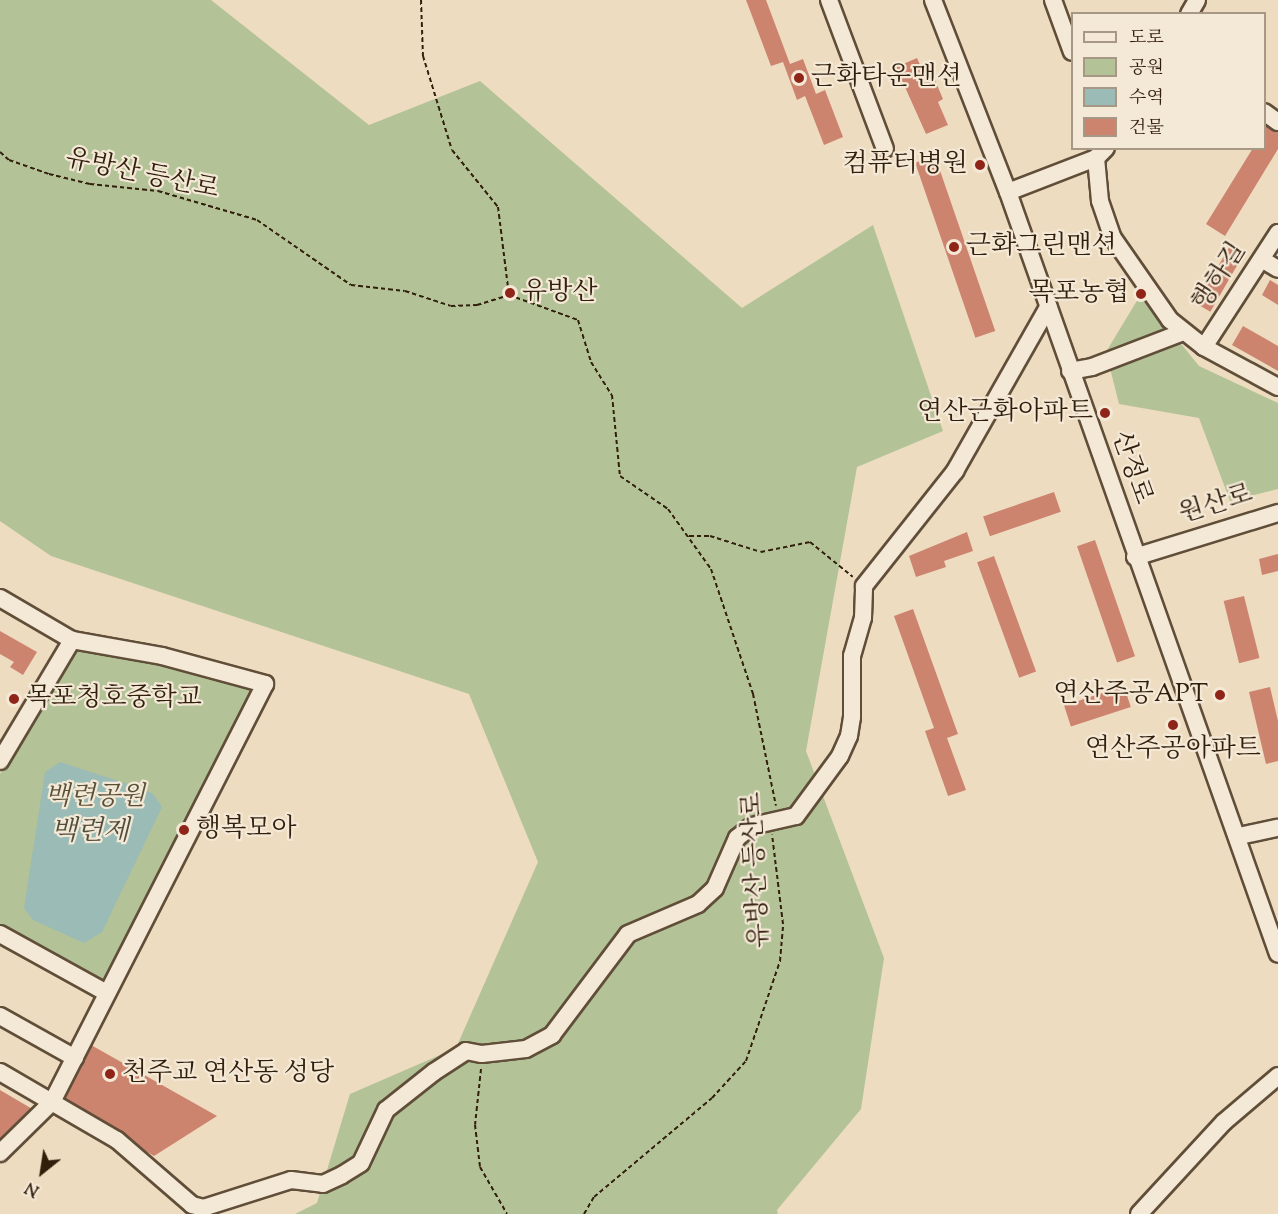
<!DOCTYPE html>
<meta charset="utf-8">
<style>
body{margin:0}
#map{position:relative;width:1278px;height:1214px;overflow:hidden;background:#eedcc0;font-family:"Sorts Mill Goudy","Noto Serif KR",serif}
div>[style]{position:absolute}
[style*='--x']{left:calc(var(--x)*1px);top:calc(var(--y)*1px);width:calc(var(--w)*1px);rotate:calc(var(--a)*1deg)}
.green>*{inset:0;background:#b3c297}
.water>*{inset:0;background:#9abbb6}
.building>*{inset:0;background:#cd846f;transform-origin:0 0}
.path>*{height:2px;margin-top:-1px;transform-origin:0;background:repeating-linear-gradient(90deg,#311f0c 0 4.5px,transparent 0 7.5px)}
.roads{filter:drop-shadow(2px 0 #604e39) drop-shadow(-2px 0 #604e39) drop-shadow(0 2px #604e39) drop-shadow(0 -2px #604e39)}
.minor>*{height:16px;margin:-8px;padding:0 8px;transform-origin:8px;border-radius:8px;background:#f4e8d6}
.dots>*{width:16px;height:16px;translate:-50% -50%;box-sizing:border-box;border:3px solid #f4e8d6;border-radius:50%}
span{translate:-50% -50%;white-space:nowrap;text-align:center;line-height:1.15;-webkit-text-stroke:4.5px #f4e8d6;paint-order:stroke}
.poi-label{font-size:26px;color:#311f0c}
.left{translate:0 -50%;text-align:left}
.right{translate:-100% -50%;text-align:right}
.street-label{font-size:26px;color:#311f0c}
.park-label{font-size:26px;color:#585036;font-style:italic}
.water-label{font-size:27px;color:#504e3f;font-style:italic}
.legend{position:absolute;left:1071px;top:12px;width:195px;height:138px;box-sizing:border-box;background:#f4e8d6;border:2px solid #a69885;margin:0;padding:8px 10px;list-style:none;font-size:18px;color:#311f0c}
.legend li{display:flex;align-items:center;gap:12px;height:30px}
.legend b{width:30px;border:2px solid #a69885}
.north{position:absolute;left:12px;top:1142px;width:60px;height:60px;-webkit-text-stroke:4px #f4e8d6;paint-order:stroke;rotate:210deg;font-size:16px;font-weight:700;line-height:24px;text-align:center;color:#311f0c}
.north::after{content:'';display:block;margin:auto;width:21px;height:27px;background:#311f0c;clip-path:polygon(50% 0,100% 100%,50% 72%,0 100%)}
</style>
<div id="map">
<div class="green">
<div style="clip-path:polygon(0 0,211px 0,369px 125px,480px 81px,742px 308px,873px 225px,943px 431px,857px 467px,806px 751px,884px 958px,861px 1109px,777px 1210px,778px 1214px,295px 1214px,317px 1203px,350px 1094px,456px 1048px,538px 862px,469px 694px,51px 556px,0 521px)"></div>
<div style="clip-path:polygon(1141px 294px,1199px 366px,1278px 403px,1278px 489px,1230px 501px,1199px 418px,1119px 404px,1106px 352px)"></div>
<div style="clip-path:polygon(79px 642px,255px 689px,104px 984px,0 927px,0 774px)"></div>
</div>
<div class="water">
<div style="clip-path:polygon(60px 762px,143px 789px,153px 794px,162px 807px,102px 932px,84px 943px,33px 920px,24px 908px,45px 772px)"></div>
</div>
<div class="building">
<div style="clip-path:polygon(746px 0,766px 0,790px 64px,803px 59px,816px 94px,825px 90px,843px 137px,824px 145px,805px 96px,797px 100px,783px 62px,771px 66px)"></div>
<div style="clip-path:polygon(917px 58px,925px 76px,932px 73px,943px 99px,938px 102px,948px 125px,926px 134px,896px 67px)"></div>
<div style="clip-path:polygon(1264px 123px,1278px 131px,1278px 149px,1225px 236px,1206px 224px,1253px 148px,1264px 148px)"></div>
<div style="left:935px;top:156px;width:185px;height:21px;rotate:71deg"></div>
<div style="left:1231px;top:244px;width:16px;height:69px;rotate:30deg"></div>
<div style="clip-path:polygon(1270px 280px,1278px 285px,1278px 305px,1262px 295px)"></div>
<div style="clip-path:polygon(1243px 326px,1278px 346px,1278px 371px,1232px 345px)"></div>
<div style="left:1054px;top:492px;width:21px;height:75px;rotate:71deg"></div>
<div style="clip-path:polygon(967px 532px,973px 551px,944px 561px,946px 567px,916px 577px,909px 556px)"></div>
<div style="left:1095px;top:540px;width:123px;height:19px;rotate:71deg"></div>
<div style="clip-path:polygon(1278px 554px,1278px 571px,1262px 575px,1259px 559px)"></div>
<div style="left:994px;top:556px;width:123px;height:18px;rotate:70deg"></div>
<div style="left:1244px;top:596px;width:64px;height:21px;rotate:76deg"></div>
<div style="clip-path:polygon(913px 609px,958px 734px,947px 738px,966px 790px,948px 796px,925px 731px,934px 728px,894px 616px)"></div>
<div style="clip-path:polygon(0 631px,37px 652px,23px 675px,10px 667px,14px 662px,0 654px)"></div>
<div style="left:1124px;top:686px;width:22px;height:63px;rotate:72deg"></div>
<div style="clip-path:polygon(1270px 687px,1278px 721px,1278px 761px,1266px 764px,1249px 692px)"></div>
<div style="clip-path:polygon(91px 1045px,217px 1116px,154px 1156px,63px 1103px)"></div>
<div style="clip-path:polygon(0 1090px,34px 1110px,0 1143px)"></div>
</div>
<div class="path">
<div style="--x:421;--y:0;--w:56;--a:88"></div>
<div style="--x:423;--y:56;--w:98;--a:72.9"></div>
<div style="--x:452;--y:150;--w:73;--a:51.1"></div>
<div style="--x:498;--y:207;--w:89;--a:82.9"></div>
<div style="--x:0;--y:152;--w:12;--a:42"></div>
<div style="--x:9;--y:160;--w:42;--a:19.3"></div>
<div style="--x:49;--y:174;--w:42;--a:13.7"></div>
<div style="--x:90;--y:184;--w:68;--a:5.9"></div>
<div style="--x:158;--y:191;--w:103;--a:16.3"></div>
<div style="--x:257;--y:220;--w:114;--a:34.7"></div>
<div style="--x:351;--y:285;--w:54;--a:6.3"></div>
<div style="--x:405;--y:291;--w:48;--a:18.1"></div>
<div style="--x:451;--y:306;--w:26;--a:-2"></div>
<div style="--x:477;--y:305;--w:34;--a:-17"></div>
<div style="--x:509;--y:295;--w:73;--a:19.9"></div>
<div style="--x:578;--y:320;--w:44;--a:72.8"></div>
<div style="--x:591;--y:362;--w:39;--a:58"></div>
<div style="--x:612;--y:395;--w:81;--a:84.4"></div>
<div style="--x:620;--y:476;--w:58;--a:34.5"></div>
<div style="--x:668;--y:509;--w:74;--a:54.4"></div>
<div style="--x:711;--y:569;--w:132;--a:71.4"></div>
<div style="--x:753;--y:694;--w:114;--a:78.4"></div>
<div style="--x:689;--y:536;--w:21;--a:0"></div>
<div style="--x:710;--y:536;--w:53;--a:17.4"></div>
<div style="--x:761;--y:552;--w:50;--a:-11.5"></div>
<div style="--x:810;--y:542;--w:55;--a:39.1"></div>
<div style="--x:481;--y:1069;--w:56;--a:96.1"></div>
<div style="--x:475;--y:1125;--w:42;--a:83.2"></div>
<div style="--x:480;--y:1167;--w:54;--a:60.1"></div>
<div style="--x:584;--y:1214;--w:20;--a:-60"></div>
<div style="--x:594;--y:1197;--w:154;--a:-40"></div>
<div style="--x:712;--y:1098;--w:50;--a:-47.4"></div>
<div style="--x:746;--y:1061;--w:106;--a:-71.2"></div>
<div style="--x:780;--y:961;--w:37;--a:-85"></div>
<div style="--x:783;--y:924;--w:90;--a:-97"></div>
</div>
<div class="roads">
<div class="minor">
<div style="--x:829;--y:0;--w:159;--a:69.4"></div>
<div style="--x:933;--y:0;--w:206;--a:68.7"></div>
<div style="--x:1008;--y:192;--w:808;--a:70.49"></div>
<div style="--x:1053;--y:0;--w:55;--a:69.9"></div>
<div style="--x:1189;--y:14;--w:16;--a:-60"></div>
<div style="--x:1264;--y:112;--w:17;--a:36"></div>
<div style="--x:1096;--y:158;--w:43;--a:84.7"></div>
<div style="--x:1100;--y:201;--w:39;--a:71"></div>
<div style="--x:1113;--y:238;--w:100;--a:55.2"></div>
<div style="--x:1170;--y:320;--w:43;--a:38.5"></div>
<div style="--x:1204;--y:347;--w:84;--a:28.4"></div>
<div style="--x:1008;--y:192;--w:94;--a:-21.1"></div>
<div style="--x:1096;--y:158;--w:14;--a:-45"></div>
<div style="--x:1263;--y:260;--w:17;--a:31"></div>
<div style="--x:1204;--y:347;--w:136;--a:-57"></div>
<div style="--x:1070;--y:371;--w:22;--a:-10"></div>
<div style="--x:1092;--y:367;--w:97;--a:-21"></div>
<div style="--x:1135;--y:557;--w:150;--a:-17.1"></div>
<div style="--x:0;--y:598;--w:83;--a:30.3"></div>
<div style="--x:72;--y:640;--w:91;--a:10.1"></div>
<div style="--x:162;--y:656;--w:107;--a:15.2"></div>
<div style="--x:265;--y:684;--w:469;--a:117"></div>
<div style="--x:52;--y:1102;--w:73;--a:135.6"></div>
<div style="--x:0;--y:761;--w:141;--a:-59.2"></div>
<div style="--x:1239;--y:836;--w:40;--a:-12"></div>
<div style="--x:0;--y:934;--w:122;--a:28.9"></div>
<div style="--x:0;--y:1016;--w:86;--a:29.2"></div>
<div style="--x:0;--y:1072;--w:135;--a:30.2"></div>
<div style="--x:117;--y:1140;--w:99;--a:40.9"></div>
<div style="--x:192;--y:1205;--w:11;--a:15"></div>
<div style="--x:203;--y:1208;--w:92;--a:-17.7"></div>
<div style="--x:291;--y:1180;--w:32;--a:7"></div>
<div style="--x:323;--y:1184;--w:21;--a:-25"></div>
<div style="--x:342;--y:1175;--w:22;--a:-32"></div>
<div style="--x:361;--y:1163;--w:59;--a:-64.7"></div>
<div style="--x:386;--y:1110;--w:61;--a:-38.4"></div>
<div style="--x:434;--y:1072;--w:38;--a:-33"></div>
<div style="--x:466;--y:1051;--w:16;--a:11"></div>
<div style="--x:482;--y:1054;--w:44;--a:-6.5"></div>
<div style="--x:526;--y:1049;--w:30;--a:-28"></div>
<div style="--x:552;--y:1035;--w:126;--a:-53"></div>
<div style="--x:628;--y:934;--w:76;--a:-23.2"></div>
<div style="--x:698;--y:904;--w:23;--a:-43"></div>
<div style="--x:715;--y:888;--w:55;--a:-66.3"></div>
<div style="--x:737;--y:838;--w:19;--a:-39"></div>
<div style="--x:752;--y:826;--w:45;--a:-12.8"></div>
<div style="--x:796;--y:816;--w:74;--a:-53.7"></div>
<div style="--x:840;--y:756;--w:22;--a:-66"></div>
<div style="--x:849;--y:736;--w:19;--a:-81"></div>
<div style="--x:852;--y:717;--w:61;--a:-90"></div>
<div style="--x:852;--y:656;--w:40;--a:-74"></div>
<div style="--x:863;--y:618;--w:32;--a:-88"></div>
<div style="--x:864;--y:586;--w:147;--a:-51.6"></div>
<div style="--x:955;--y:471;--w:189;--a:-60.4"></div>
<div style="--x:1139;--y:1214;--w:125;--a:-47.3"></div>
<div style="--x:1224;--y:1122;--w:71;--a:-40.4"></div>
</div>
</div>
<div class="dots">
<div style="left:799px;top:78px;background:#8f2418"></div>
<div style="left:980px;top:165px;background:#8f2418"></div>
<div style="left:954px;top:247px;background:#8f2418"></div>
<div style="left:510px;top:293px;background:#8f2418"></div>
<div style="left:1141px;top:294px;background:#8f2418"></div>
<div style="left:1105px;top:413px;background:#8f2418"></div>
<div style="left:1220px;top:695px;background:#8f2418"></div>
<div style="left:14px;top:699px;background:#8f2418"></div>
<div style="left:1173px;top:725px;background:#8f2418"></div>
<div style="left:184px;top:830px;background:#8f2418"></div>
<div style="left:110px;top:1074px;background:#8f2418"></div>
</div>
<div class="poi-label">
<span class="left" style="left:811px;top:78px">근화타운맨션</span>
<span class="right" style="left:968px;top:165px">컴퓨터병원</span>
<span class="left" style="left:966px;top:247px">근화그린맨션</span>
<span class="left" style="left:522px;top:293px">유방산</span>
<span class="right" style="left:1129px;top:294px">목포농협</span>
<span class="right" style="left:1093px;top:413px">연산근화아파트</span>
<span class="right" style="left:1208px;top:695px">연산주공APT</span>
<span class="left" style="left:26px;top:699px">목포청호중학교</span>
<span style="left:1173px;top:750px">연산주공아파트</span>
<span class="left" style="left:196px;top:830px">행복모아</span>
<span class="left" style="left:122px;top:1074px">천주교 연산동 성당</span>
</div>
<div class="street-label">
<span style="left:142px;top:175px;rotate:12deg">유방산 등산로</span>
<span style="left:1220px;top:277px;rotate:-57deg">행하길</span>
<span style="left:1131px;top:468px;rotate:71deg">산정로</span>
<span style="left:1216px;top:505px;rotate:-17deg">원산로</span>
<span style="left:757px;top:870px;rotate:-93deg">유방산 등산로</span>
</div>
<div class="park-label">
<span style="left:95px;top:798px">백련공원</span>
</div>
<div class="water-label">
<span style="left:90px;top:833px">백련제</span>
</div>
<ul class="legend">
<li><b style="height:8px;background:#f4e8d6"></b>도로</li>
<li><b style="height:16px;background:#b3c297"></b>공원</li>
<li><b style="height:16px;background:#9abbb6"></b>수역</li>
<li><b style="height:16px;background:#cd846f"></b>건물</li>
</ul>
<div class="north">N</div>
</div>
